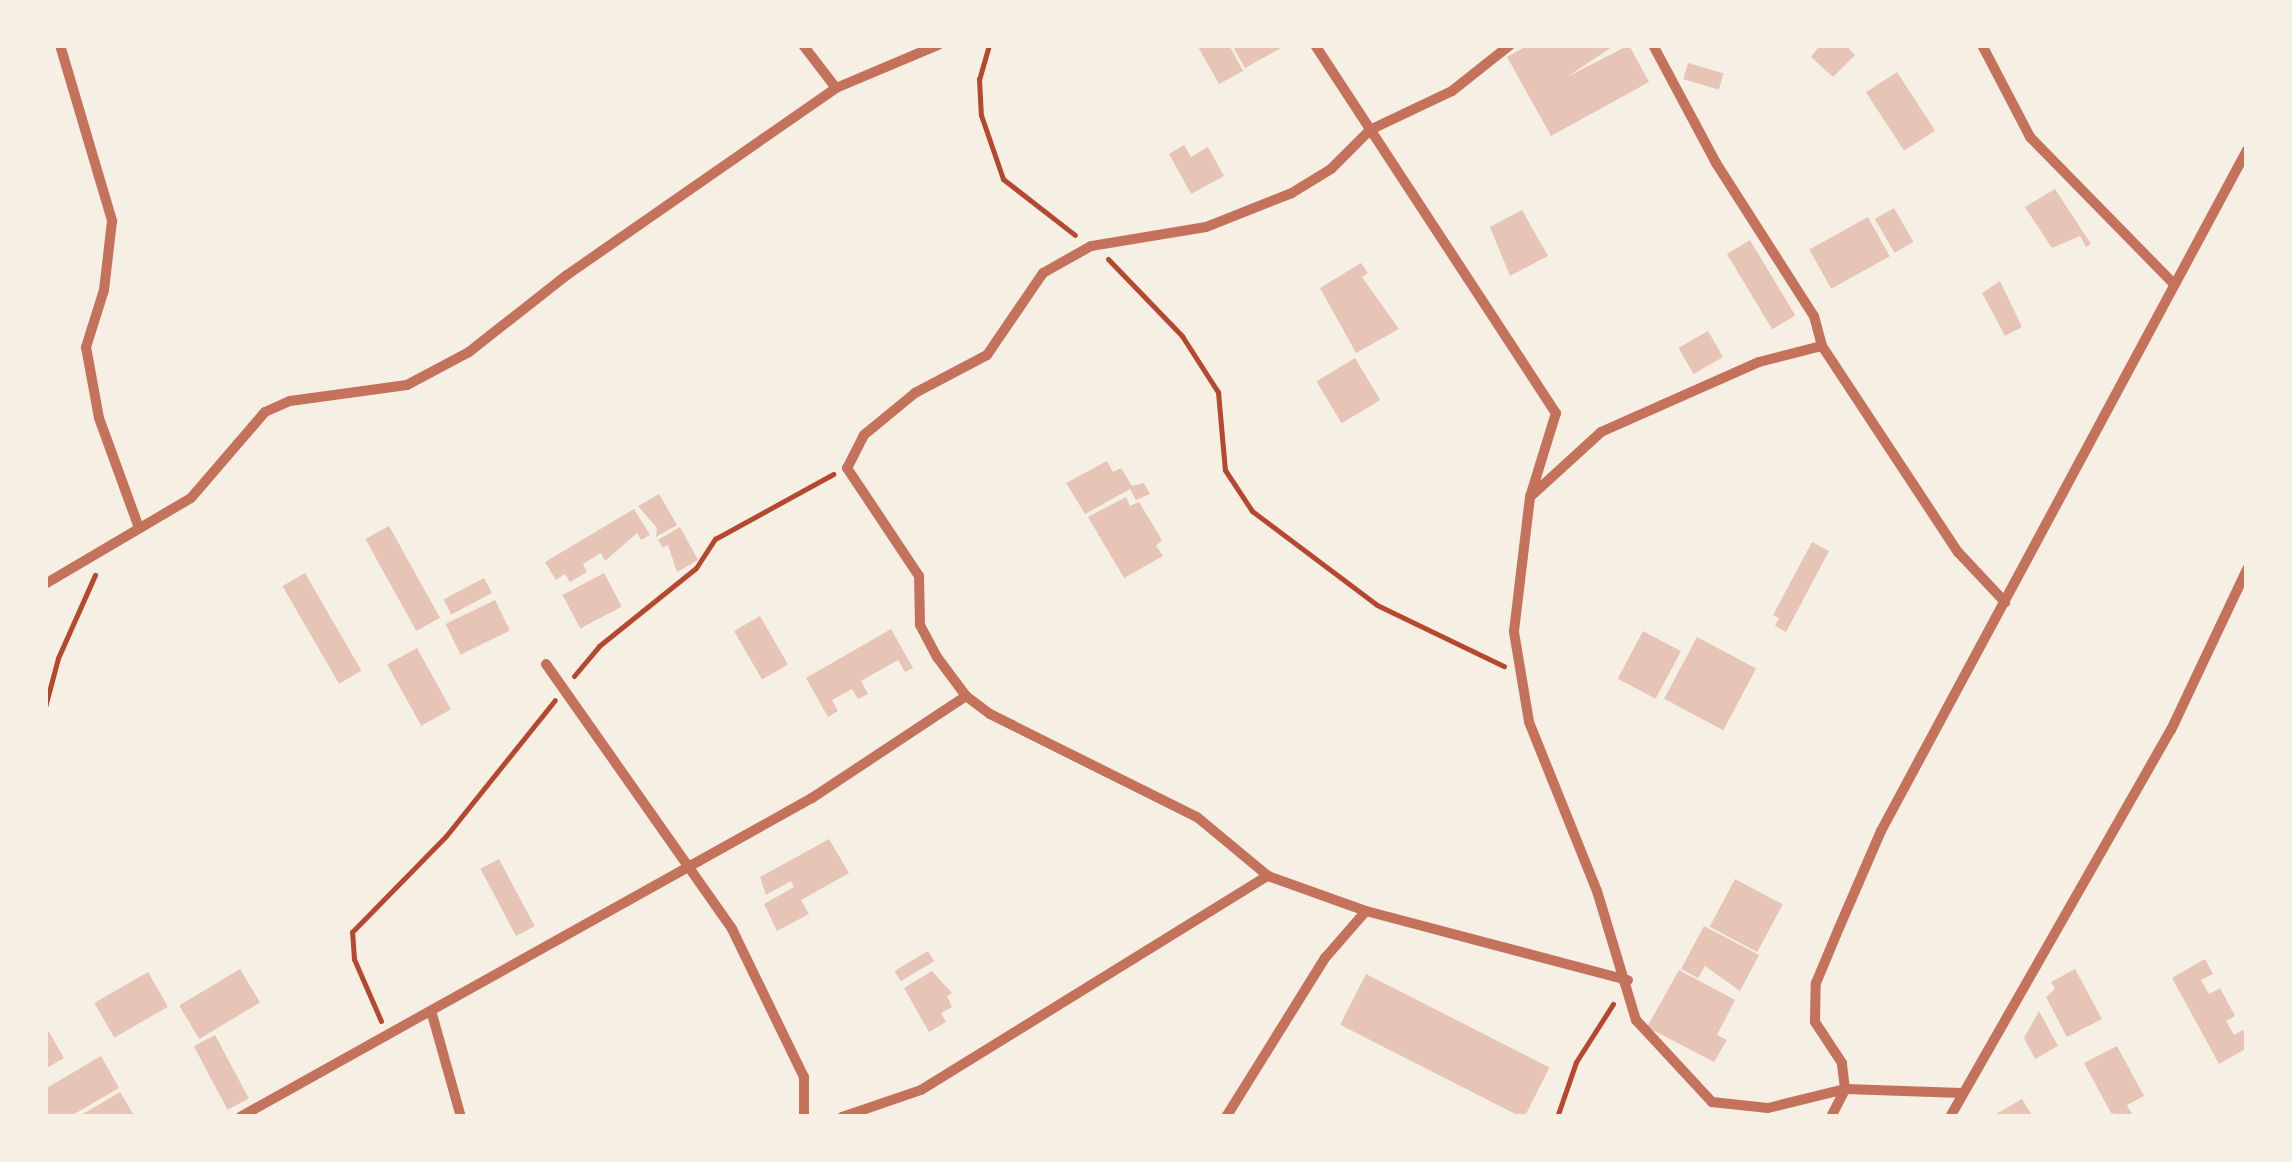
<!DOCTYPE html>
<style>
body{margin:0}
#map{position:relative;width:2292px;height:1162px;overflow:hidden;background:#f6efe4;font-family:Barlow,sans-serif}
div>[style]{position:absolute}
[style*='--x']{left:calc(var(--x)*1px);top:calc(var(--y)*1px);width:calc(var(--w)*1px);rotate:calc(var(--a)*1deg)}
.building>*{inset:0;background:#e6c5b7;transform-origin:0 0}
.path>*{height:5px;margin:-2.5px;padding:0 2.5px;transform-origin:2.5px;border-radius:2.5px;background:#b5482f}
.minor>*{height:10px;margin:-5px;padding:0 5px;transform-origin:5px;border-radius:5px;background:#c5725c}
span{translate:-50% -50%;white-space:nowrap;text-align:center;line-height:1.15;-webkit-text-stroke:8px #f6efe4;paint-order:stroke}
.frame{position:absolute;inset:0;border:48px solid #f6efe4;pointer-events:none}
</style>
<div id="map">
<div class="building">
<div style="clip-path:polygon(1197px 45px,1229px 45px,1243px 71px,1219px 84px)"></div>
<div style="clip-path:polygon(1232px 45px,1279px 45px,1281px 48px,1245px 68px)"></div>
<div style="clip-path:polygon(1528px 45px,1615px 45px,1567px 77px,1629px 45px,1649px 82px,1551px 136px,1507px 57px)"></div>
<div style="clip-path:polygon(1820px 45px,1846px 45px,1855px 55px,1833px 77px,1811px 57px)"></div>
<div style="left:1688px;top:63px;width:37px;height:17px;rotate:16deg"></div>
<div style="left:1897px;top:72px;width:70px;height:37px;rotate:57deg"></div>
<div style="clip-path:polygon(1184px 145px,1191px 157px,1208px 147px,1224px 176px,1191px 194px,1169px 154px)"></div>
<div style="clip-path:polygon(2055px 189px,2091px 244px,2086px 247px,2080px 236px,2052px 248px,2025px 207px)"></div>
<div style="left:1894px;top:208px;width:39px;height:22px;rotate:60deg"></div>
<div style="clip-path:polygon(1522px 210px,1548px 256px,1510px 276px,1490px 227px)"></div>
<div style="left:1868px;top:217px;width:45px;height:67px;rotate:61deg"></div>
<div style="left:1750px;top:240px;width:88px;height:27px;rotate:59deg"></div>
<div style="clip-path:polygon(1361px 263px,1368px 273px,1362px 277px,1399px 329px,1356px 353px,1320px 288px)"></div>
<div style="clip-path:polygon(2000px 281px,2022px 327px,2005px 336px,1982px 293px)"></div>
<div style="left:1708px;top:331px;width:30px;height:34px;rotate:60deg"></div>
<div style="left:1355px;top:358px;width:49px;height:45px;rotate:59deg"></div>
<div style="clip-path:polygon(1107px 461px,1113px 472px,1121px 468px,1132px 486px,1144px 483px,1150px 494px,1136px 500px,1130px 489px,1085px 514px,1066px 483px)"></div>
<div style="clip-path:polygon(659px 494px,677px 525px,656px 537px,657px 528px,638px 506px)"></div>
<div style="clip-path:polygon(1126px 497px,1130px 506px,1139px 502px,1162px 540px,1156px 546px,1163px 556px,1124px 578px,1088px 517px)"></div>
<div style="clip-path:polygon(634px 509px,650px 535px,641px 540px,637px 533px,605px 561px,601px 553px,583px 564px,587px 572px,570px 582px,565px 574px,556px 580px,545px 562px)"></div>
<div style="left:389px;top:526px;width:105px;height:27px;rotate:61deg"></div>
<div style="clip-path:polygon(680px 527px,698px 560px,677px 572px,668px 545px,663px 548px,658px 540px)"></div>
<div style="clip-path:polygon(1812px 542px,1829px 551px,1786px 632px,1775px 626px,1779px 618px,1773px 615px)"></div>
<div style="left:305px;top:573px;width:113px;height:26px;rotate:60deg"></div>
<div style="left:604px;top:573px;width:38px;height:47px;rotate:62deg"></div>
<div style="left:484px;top:578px;width:17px;height:46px;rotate:62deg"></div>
<div style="left:495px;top:600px;width:34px;height:55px;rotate:64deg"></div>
<div style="left:760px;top:616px;width:56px;height:30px;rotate:60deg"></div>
<div style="clip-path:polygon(891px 629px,913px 668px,905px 672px,898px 660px,861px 681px,868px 694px,858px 699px,852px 689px,832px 700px,838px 711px,828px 717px,806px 678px)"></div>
<div style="left:1643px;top:631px;width:43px;height:54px;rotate:28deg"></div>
<div style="left:1697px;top:637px;width:67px;height:70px;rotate:28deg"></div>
<div style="left:417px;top:648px;width:70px;height:34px;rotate:61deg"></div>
<div style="clip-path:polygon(829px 839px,849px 873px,801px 900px,809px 914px,777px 931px,764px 904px,794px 887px,791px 881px,766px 895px,760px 877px)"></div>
<div style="left:499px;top:859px;width:76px;height:21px;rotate:62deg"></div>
<div style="left:1735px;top:879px;width:54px;height:54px;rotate:28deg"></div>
<div style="clip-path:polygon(1704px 926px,1759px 955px,1740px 991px,1705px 966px,1698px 978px,1681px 969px)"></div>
<div style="left:928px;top:951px;width:12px;height:39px;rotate:59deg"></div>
<div style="clip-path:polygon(2205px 959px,2213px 974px,2201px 980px,2209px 994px,2220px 988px,2235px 1016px,2226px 1021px,2234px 1035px,2243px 1030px,2247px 1037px,2247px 1048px,2219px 1064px,2172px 978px)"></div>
<div style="left:240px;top:969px;width:39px;height:71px;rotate:59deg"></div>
<div style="clip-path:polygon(2075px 969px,2102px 1019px,2067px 1037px,2046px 997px,2055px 989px,2051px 982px)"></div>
<div style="clip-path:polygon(1679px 970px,1735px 1000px,1717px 1035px,1727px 1040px,1714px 1062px,1647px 1027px)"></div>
<div style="clip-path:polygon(932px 971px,952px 993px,947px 996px,952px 1007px,941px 1013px,946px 1022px,929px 1032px,904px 988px)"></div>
<div style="left:148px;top:972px;width:40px;height:62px;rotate:60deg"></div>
<div style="left:1366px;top:974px;width:206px;height:57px;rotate:27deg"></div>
<div style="clip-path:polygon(2039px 1011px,2058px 1046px,2035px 1059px,2024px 1038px)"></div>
<div style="clip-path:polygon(45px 1025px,64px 1058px,45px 1069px)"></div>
<div style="left:215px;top:1035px;width:72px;height:24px;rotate:62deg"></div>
<div style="clip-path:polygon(2117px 1046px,2144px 1096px,2127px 1105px,2132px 1114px,2127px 1117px,2111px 1113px,2084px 1063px)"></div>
<div style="clip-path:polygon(101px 1056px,119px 1088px,69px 1117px,45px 1117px,45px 1089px)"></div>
<div style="clip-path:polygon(120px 1092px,135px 1117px,85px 1117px,83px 1114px)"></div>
<div style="clip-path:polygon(2022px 1099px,2033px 1117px,1991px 1117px)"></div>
</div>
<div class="path">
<div style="--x:989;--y:45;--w:35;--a:106"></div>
<div style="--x:979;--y:79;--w:36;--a:87"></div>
<div style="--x:981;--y:115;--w:68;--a:71"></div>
<div style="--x:1003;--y:179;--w:91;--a:37.9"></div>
<div style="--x:1108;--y:259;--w:107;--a:46.1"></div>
<div style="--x:1182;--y:336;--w:67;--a:57.3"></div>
<div style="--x:1218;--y:392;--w:78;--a:84.9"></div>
<div style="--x:1225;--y:470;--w:49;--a:56.6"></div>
<div style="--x:1252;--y:511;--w:156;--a:36.9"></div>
<div style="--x:1377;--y:605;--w:141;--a:25.7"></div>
<div style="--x:574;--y:676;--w:39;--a:-50"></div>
<div style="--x:599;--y:646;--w:124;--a:-38.8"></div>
<div style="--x:696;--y:568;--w:35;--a:-57"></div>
<div style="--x:715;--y:539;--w:135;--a:-28.8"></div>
<div style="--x:45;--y:707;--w:51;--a:-75.1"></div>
<div style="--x:58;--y:658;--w:91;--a:-66"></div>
<div style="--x:381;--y:1021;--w:68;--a:-113.5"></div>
<div style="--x:354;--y:959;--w:27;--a:-94"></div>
<div style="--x:352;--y:932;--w:134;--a:-45.6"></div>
<div style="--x:446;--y:836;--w:174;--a:-51.3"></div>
<div style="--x:1557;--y:1117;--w:58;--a:-70.9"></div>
<div style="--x:1576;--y:1062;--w:69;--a:-57.5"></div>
</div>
<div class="minor">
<div style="--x:60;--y:45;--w:184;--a:73.5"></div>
<div style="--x:112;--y:221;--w:69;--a:96.6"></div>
<div style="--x:104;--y:290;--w:60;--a:107.5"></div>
<div style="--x:86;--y:347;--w:72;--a:79.6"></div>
<div style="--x:99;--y:418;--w:117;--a:70"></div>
<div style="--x:803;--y:45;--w:54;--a:52.5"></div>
<div style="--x:1315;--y:45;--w:440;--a:56.8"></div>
<div style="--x:1556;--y:413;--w:88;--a:107.2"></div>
<div style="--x:1530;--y:497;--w:136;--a:96.8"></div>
<div style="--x:1514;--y:632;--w:91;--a:80.5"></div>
<div style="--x:1529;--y:722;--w:182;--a:68.1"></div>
<div style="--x:1597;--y:891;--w:135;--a:73.2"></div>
<div style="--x:1636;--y:1020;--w:112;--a:47.2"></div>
<div style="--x:1712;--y:1102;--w:56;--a:6.1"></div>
<div style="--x:1768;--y:1108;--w:79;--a:-13.9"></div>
<div style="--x:1845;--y:1089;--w:117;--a:2"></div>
<div style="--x:1510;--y:45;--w:74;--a:141.6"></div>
<div style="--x:1452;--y:91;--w:91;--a:154.6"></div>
<div style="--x:1370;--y:130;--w:55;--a:135"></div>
<div style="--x:1331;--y:169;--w:46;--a:148.4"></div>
<div style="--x:1292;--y:193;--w:92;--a:158.4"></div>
<div style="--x:1206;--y:227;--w:117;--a:170.6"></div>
<div style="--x:1091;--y:246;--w:55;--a:150.6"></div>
<div style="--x:1043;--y:273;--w:99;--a:124.3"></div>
<div style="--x:987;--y:355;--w:81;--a:152.2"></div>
<div style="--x:915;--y:393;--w:66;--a:140.5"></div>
<div style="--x:864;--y:435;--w:37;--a:117"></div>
<div style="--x:847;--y:468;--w:130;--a:56.3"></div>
<div style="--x:919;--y:576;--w:49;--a:88.8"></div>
<div style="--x:920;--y:625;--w:36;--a:62"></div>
<div style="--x:937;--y:657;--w:49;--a:53.4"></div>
<div style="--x:966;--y:696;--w:30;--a:37"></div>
<div style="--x:990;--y:714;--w:231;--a:26.5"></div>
<div style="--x:1197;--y:817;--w:92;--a:39.7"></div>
<div style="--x:1268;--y:876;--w:104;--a:19.7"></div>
<div style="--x:1366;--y:911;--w:271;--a:14.8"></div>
<div style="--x:1653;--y:45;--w:134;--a:61.9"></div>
<div style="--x:1716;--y:163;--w:182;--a:57.4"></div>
<div style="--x:1814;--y:316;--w:31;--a:75"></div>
<div style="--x:1822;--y:346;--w:247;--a:56.6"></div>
<div style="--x:1958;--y:552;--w:69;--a:46.8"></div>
<div style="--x:1982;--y:45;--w:104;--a:62.4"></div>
<div style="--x:2030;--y:137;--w:204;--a:45.6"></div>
<div style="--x:1531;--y:496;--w:95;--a:-42.4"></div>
<div style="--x:1601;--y:432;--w:173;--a:-23.9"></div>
<div style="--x:1759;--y:362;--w:65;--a:-14.3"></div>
<div style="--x:45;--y:584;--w:169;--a:-30.5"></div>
<div style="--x:191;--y:498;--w:113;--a:-49.3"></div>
<div style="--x:265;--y:412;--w:27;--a:-24"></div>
<div style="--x:290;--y:401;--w:118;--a:-7.8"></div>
<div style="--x:407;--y:385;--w:70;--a:-28"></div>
<div style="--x:469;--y:352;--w:125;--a:-38.2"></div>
<div style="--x:567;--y:275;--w:328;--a:-34.8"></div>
<div style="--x:836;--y:88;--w:111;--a:-22.9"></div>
<div style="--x:546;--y:664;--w:324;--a:54.9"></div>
<div style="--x:732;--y:929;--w:165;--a:64.1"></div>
<div style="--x:804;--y:1077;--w:40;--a:90"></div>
<div style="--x:432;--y:1014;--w:107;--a:74.3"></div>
<div style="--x:240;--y:1117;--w:655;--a:-29.15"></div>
<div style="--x:812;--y:798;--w:185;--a:-33.5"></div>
<div style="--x:842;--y:1117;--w:83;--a:-18.9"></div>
<div style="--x:921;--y:1090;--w:408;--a:-31.7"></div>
<div style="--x:1226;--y:1117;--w:187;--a:-58.1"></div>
<div style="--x:1325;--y:958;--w:62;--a:-48.9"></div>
<div style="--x:1831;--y:1117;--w:31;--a:-63"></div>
<div style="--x:1845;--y:1089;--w:26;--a:-97"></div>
<div style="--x:1842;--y:1063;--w:49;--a:-123.4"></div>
<div style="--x:1815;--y:1022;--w:39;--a:-89"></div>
<div style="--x:1816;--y:983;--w:60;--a:-67.3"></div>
<div style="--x:1839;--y:928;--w:106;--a:-66.6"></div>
<div style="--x:1881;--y:831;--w:773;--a:-61.74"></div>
<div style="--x:1950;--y:1117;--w:446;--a:-60.3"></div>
<div style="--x:2171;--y:730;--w:178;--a:-64.7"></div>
</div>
<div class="frame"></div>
</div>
